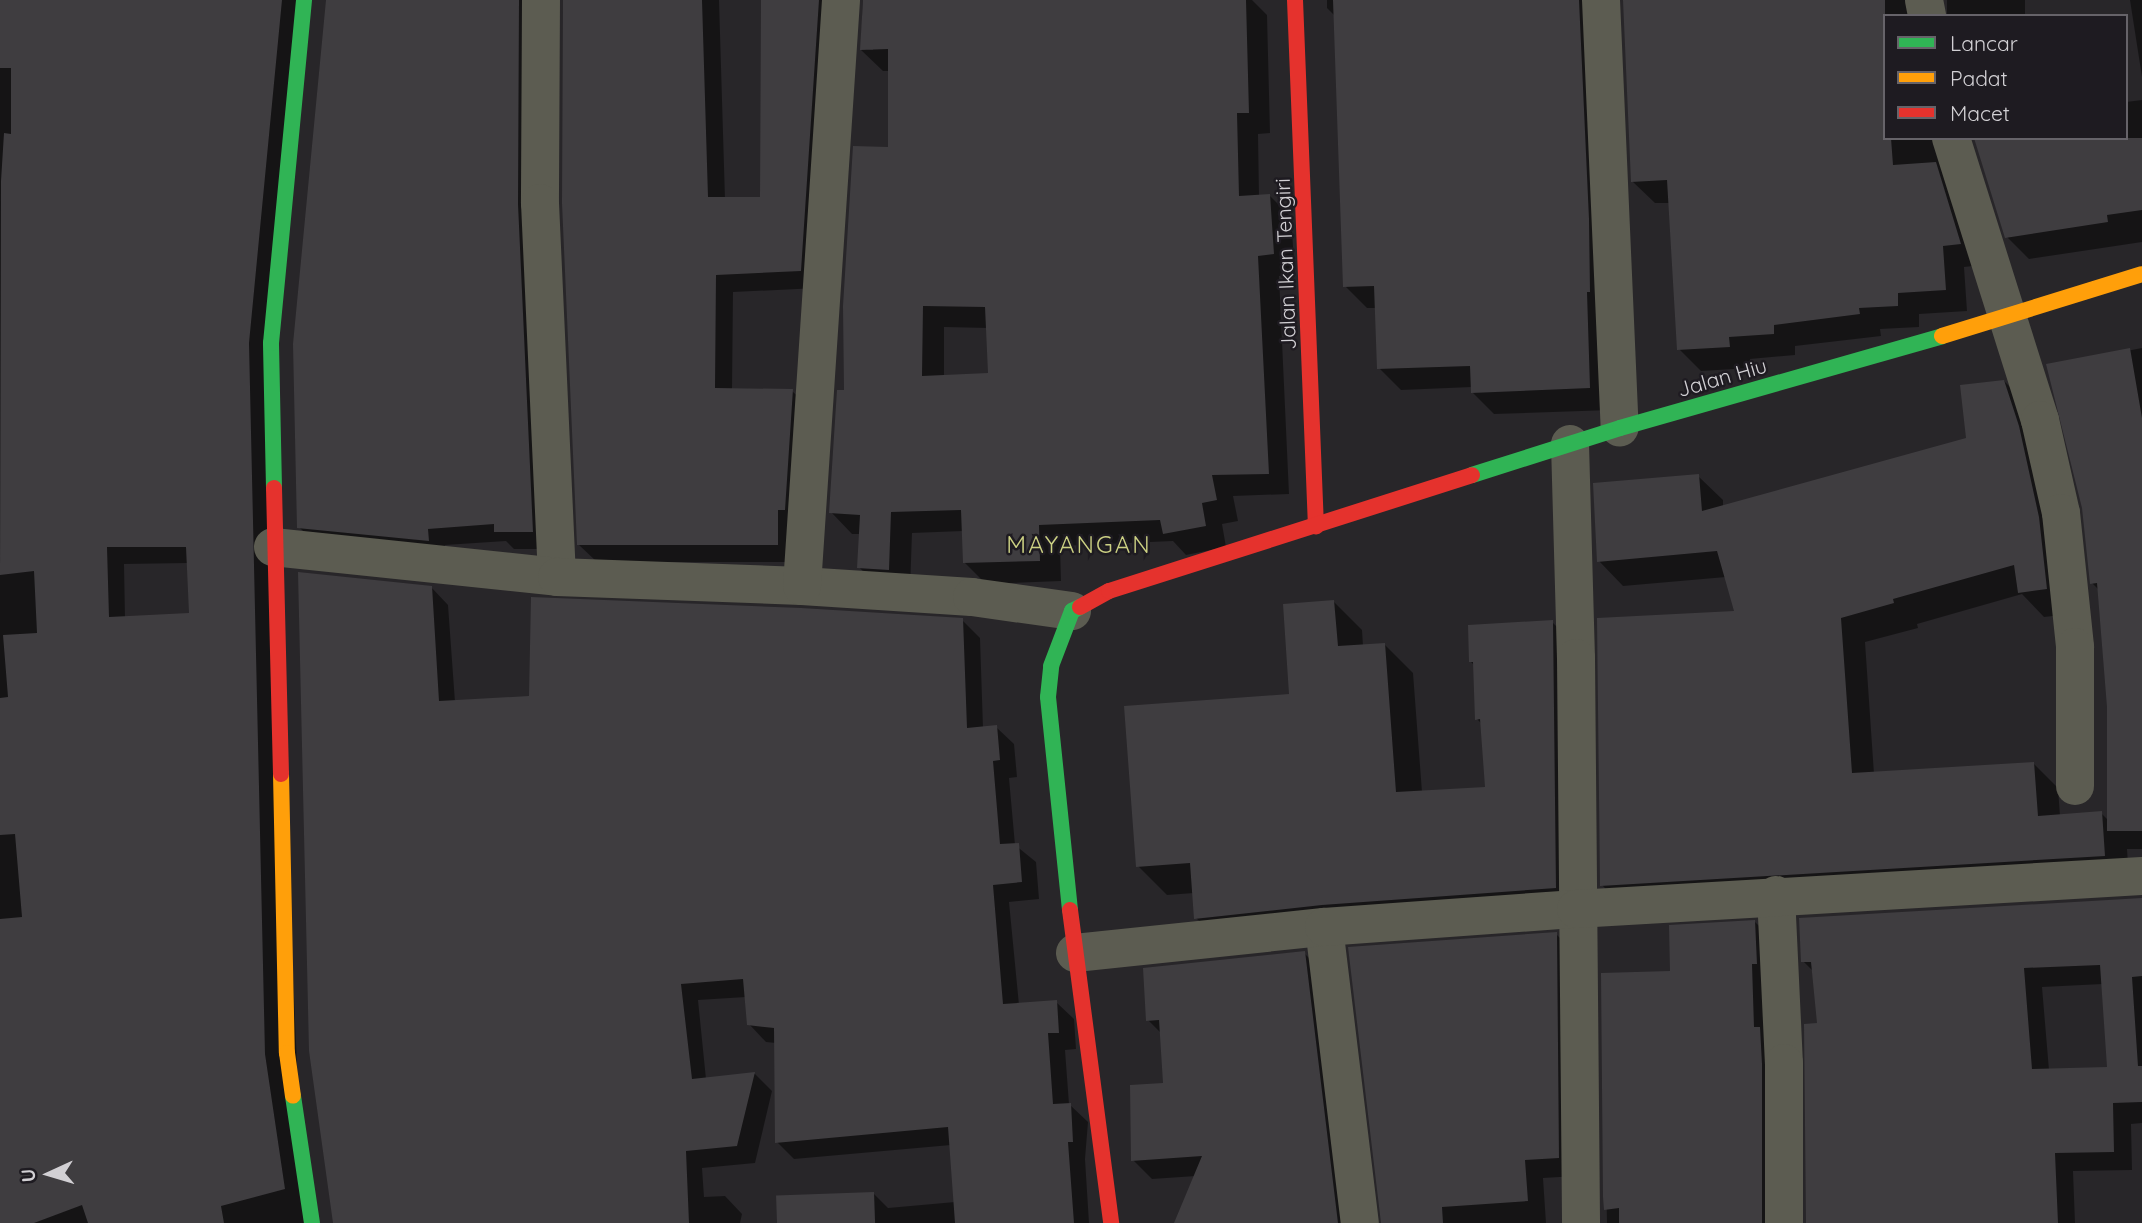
<!DOCTYPE html>
<style>
body{margin:0}
#map{position:relative;width:2142px;height:1223px;overflow:hidden;background:#282629;font-family:Quicksand,sans-serif}
div>[style]{position:absolute}
[style*='--x']{left:calc(var(--x)*1px);top:calc(var(--y)*1px);width:calc(var(--w)*1px);rotate:calc(var(--a)*1deg)}
.shadow>*{inset:0;background:#0007;transform-origin:0 0}
.building>*{inset:0;background:#3f3d40;transform-origin:0 0}
.street>*{height:38px;margin:-19px;padding:0 19px;transform-origin:19px;border-radius:19px;background:#5c5c51}
.fast>*{height:16px;margin:-8px;padding:0 8px;transform-origin:8px;border-radius:8px;background:#30b455}
.slow>*{height:16px;margin:-8px;padding:0 8px;transform-origin:8px;border-radius:8px;background:#ff9f0a}
.jam>*{height:16px;margin:-8px;padding:0 8px;transform-origin:8px;border-radius:8px;background:#e5322d}
span{translate:-50% -50%;white-space:nowrap;text-align:center;line-height:1.15;-webkit-text-stroke:5px #1e1b21;paint-order:stroke}
.street-label{font-size:21px;color:#d2d0d4}
.quarter-label{font-size:24px;color:#ccd183;letter-spacing:2px}
.legend{position:absolute;left:1883px;top:14px;width:245px;height:126px;box-sizing:border-box;background:#1e1b21;border:2px solid #666369;margin:0;padding:9px 12px;list-style:none;font-size:21px;color:#d2d0d4}
.legend li{display:flex;align-items:center;gap:14px;height:35px}
.legend b{width:35px;border:2px solid #666369}
.north{position:absolute;left:14px;top:1139px;width:70px;height:70px;-webkit-text-stroke:5px #1e1b21;paint-order:stroke;rotate:266deg;font-size:19px;font-weight:700;line-height:28px;text-align:center;color:#d2d0d4}
.north::after{content:'';display:block;margin:auto;width:24px;height:32px;background:#d2d0d4;clip-path:polygon(50% 0,100% 100%,50% 72%,0 100%)}
</style>
<div id="map">
<div class="shadow">
<div style="clip-path:polygon(evenodd,0 0,309px 0,266px 362px,304px 1223px,0 1223px,0 0,189px 563px,191px 614px,125px 618px,124px 564px,189px 563px)"></div>
<div style="clip-path:polygon(327px 0,546px 0,550px 549px,514px 549px,506px 541px,445px 545px,446px 558px,316px 544px,299px 527px)"></div>
<div style="clip-path:polygon(565px 0,719px 0,725px 199px,762px 198px,763px 0,836px 0,818px 288px,733px 292px,732px 390px,792px 391px,810px 408px,795px 562px,597px 562px,579px 545px)"></div>
<div style="clip-path:polygon(evenodd,863px 0,1252px 0,1267px 15px,1270px 133px,1258px 134px,1259px 196px,1269px 195px,1291px 217px,1295px 275px,1279px 276px,1289px 494px,1233px 496px,1238px 521px,1222px 524px,1226px 547px,1186px 555px,1173px 541px,1060px 546px,1061px 581px,986px 584px,964px 562px,963px 531px,912px 533px,910px 590px,880px 589px,859px 567px,861px 534px,852px 534px,831px 512px,846px 392px,890px 148px,889px 71px,883px 71px,861px 50px,863px 0,944px 327px,988px 328px,990px 375px,944px 377px,944px 327px)"></div>
<div style="clip-path:polygon(1327px 0,1620px 0,1611px 410px,1494px 414px,1472px 392px,1472px 387px,1401px 390px,1379px 368px,1376px 308px,1367px 308px,1345px 286px,1335px 16px,1327px 8px)"></div>
<div style="clip-path:polygon(1625px 0,1942px 0,1925px 16px,1885px 16px,1885px 138px,1967px 138px,1982px 265px,1964px 267px,1967px 311px,1919px 314px,1919px 327px,1880px 329px,1881px 336px,1795px 346px,1795px 355px,1750px 359px,1751px 368px,1701px 371px,1679px 349px,1670px 203px,1655px 203px,1633px 182px)"></div>
<div style="left:1947px;top:0;width:78px;height:16px"></div>
<div style="clip-path:polygon(2130px 0,2142px 0,2142px 77px)"></div>
<div style="clip-path:polygon(2142px 100px,2142px 242px,2029px 259px,2007px 237px,2126px 138px,2126px 102px)"></div>
<div style="clip-path:polygon(2142px 348px,2142px 849px,2127px 849px,2129px 880px,1626px 910px,1602px 885px,1736px 612px,1726px 577px,1623px 586px,1599px 561px,1698px 476px,1723px 500px,1723px 507px,1968px 439px,2004px 381px,2029px 406px,2071px 614px,2044px 617px,2022px 594px,1917px 624px,1918px 628px,1865px 642px,1874px 774px,2034px 764px,2058px 788px,2060px 816px,2101px 813px,2108px 820px,2108px 707px,2100px 591px,2092px 583px,2084px 508px,2049px 366px)"></div>
<div style="clip-path:polygon(431px 587px,448px 605px,455px 702px,530px 697px,962px 620px,980px 638px,983px 728px,996px 727px,1014px 744px,1017px 777px,1009px 778px,1015px 845px,1036px 862px,1039px 899px,1009px 902px,1019px 1005px,1056px 1002px,1074px 1019px,1076px 1049px,1065px 1050px,1069px 1104px,1088px 1122px,1085px 1159px,1089px 1223px,778px 1223px,874px 1194px,888px 1208px,955px 1202px,951px 1145px,794px 1159px,777px 1142px,776px 1043px,766px 1042px,749px 1024px,746px 997px,698px 1000px,706px 1079px,755px 1074px,772px 1091px,755px 1163px,702px 1168px,704px 1197px,725px 1196px,742px 1214px,740px 1223px,335px 1223px)"></div>
<div style="clip-path:polygon(1333px 601px,1362px 630px,1363px 646px,1384px 644px,1413px 673px,1422px 792px,1487px 788px,1482px 724px,1477px 719px,1475px 666px,1471px 662px,1552px 622px,1581px 651px,1584px 916px,1225px 946px,1196px 918px,1194px 893px,1167px 895px,1138px 866px,1291px 696px)"></div>
<div style="clip-path:polygon(evenodd,2142px 900px,2142px 1123px,2131px 1124px,2132px 1170px,2073px 1171px,2075px 1223px,1808px 1223px,1819px 1025px,1814px 972px,1803px 961px,2142px 900px,2103px 984px,2109px 1069px,2049px 1070px,2042px 987px,2103px 984px)"></div>
<div style="clip-path:polygon(1755px 922px,1774px 941px,1780px 1223px,1607px 1223px,1602px 975px,1671px 972px)"></div>
<div style="clip-path:polygon(1556px 934px,1575px 953px,1577px 1176px,1543px 1178px,1546px 1223px,1383px 1223px)"></div>
<div style="clip-path:polygon(1304px 953px,1323px 972px,1354px 1223px,1176px 1223px,1196px 1176px,1152px 1179px,1133px 1160px,1165px 1085px,1161px 1033px,1148px 1020px)"></div>
</div>
<div class="building">
<div style="clip-path:polygon(evenodd,0 0,282px 0,249px 343px,265px 1054px,285px 1189px,221px 1206px,224px 1223px,88px 1223px,82px 1205px,34px 1223px,0 1223px,0 919px,22px 917px,15px 834px,0 835px,0 698px,8px 697px,3px 635px,37px 633px,34px 571px,0 575px,1px 181px,4px 133px,11px 134px,11px 68px,0 68px,0 0,107px 547px,186px 547px,189px 613px,109px 617px,107px 547px)"></div>
<div style="clip-path:polygon(326px 0,519px 0,518px 204px,533px 532px,494px 532px,494px 524px,428px 529px,429px 541px,297px 528px,293px 344px)"></div>
<div style="clip-path:polygon(563px 0,702px 0,708px 197px,760px 197px,761px 0,819px 0,801px 271px,716px 275px,715px 388px,793px 389px,785px 510px,778px 510px,778px 545px,577px 545px,562px 203px)"></div>
<div style="clip-path:polygon(evenodd,863px 0,1246px 0,1249px 113px,1237px 113px,1239px 196px,1270px 194px,1274px 254px,1258px 256px,1269px 474px,1212px 475px,1217px 500px,1202px 503px,1206px 526px,1163px 534px,1160px 520px,1039px 525px,1040px 561px,963px 563px,961px 510px,891px 512px,889px 570px,857px 568px,860px 515px,829px 513px,837px 390px,844px 390px,843px 306px,853px 146px,888px 147px,888px 49px,860px 50px,863px 0,923px 306px,985px 307px,988px 373px,922px 376px,923px 306px)"></div>
<div style="clip-path:polygon(1333px 0,1579px 0,1589px 219px,1590px 292px,1587px 292px,1590px 388px,1471px 393px,1470px 366px,1377px 369px,1374px 286px,1343px 287px)"></div>
<div style="clip-path:polygon(1623px 0,1885px 0,1885px 138px,1891px 138px,1893px 165px,1936px 162px,1961px 244px,1943px 246px,1946px 290px,1898px 293px,1898px 306px,1859px 308px,1860px 314px,1774px 325px,1774px 334px,1729px 337px,1730px 347px,1677px 350px,1667px 180px,1631px 182px)"></div>
<div style="clip-path:polygon(1974px 138px,2142px 138px,2142px 210px,2107px 215px,2108px 222px,2005px 238px)"></div>
<div style="clip-path:polygon(2130px 348px,2142px 418px,2142px 831px,2107px 831px,2107px 707px,2097px 583px,2090px 584px,2082px 508px,2046px 364px)"></div>
<div style="clip-path:polygon(2004px 380px,2019px 426px,2039px 517px,2047px 589px,2018px 593px,2014px 565px,1893px 599px,1894px 603px,1841px 618px,1852px 773px,2034px 762px,2038px 816px,2102px 811px,2105px 856px,1600px 886px,1597px 618px,1734px 611px,1717px 551px,1597px 562px,1593px 483px,1699px 474px,1702px 511px,1966px 438px,1960px 385px)"></div>
<div style="clip-path:polygon(298px 572px,432px 586px,439px 701px,529px 696px,531px 597px,801px 608px,963px 618px,967px 728px,997px 725px,1000px 760px,993px 761px,1000px 844px,1019px 843px,1022px 882px,993px 885px,1003px 1004px,1057px 1000px,1059px 1033px,1048px 1033px,1053px 1104px,1071px 1103px,1073px 1142px,1068px 1142px,1074px 1223px,955px 1223px,948px 1127px,775px 1143px,774px 1028px,747px 1025px,743px 979px,681px 984px,692px 1079px,755px 1072px,737px 1146px,686px 1151px,689px 1223px,333px 1223px,309px 1051px)"></div>
<div style="clip-path:polygon(1334px 600px,1338px 646px,1385px 643px,1396px 792px,1485px 787px,1480px 719px,1475px 720px,1473px 662px,1469px 662px,1468px 625px,1553px 620px,1556px 888px,1322px 905px,1194px 919px,1190px 863px,1136px 867px,1124px 706px,1289px 694px,1283px 604px)"></div>
<div style="clip-path:polygon(evenodd,2142px 898px,2142px 976px,2132px 977px,2138px 1066px,2142px 1066px,2142px 1102px,2113px 1103px,2114px 1152px,2055px 1153px,2058px 1223px,1806px 1223px,1804px 1024px,1817px 1023px,1811px 962px,1801px 962px,1799px 918px,2142px 898px,2100px 965px,2107px 1067px,2032px 1069px,2024px 968px,2100px 965px)"></div>
<div style="clip-path:polygon(1755px 920px,1757px 964px,1752px 964px,1754px 1027px,1760px 1027px,1762px 1064px,1762px 1223px,1619px 1223px,1619px 1208px,1604px 1210px,1603px 1197px,1601px 973px,1670px 971px,1669px 925px)"></div>
<div style="clip-path:polygon(1557px 932px,1559px 1158px,1525px 1160px,1528px 1201px,1442px 1207px,1443px 1223px,1381px 1223px,1348px 947px)"></div>
<div style="clip-path:polygon(1305px 951px,1338px 1223px,1174px 1223px,1202px 1156px,1131px 1161px,1130px 1085px,1163px 1083px,1159px 1020px,1146px 1021px,1143px 968px)"></div>
<div style="left:874px;top:1192px;width:31px;height:98px;rotate:88deg"></div>
</div>
<div class="street">
<div style="--x:541;--y:0;--w:203;--a:90.3"></div>
<div style="--x:540;--y:203;--w:374;--a:87.4"></div>
<div style="--x:1601;--y:0;--w:428;--a:87.5"></div>
<div style="--x:1924;--y:0;--w:16;--a:79"></div>
<div style="--x:1951;--y:138;--w:296;--a:72.5"></div>
<div style="--x:2040;--y:420;--w:95;--a:77.3"></div>
<div style="--x:2061;--y:513;--w:135;--a:84"></div>
<div style="--x:2075;--y:647;--w:139;--a:90"></div>
<div style="--x:1570;--y:444;--w:214;--a:88.4"></div>
<div style="--x:1576;--y:658;--w:565;--a:89.49"></div>
<div style="--x:273;--y:547;--w:286;--a:6"></div>
<div style="--x:557;--y:577;--w:245;--a:2.1"></div>
<div style="--x:802;--y:586;--w:170;--a:3.7"></div>
<div style="--x:972;--y:597;--w:101;--a:8"></div>
<div style="--x:802;--y:586;--w:587;--a:-86.19"></div>
<div style="--x:1776;--y:895;--w:168;--a:87.3"></div>
<div style="--x:1784;--y:1063;--w:160;--a:90"></div>
<div style="--x:1324;--y:927;--w:298;--a:83.1"></div>
<div style="--x:1075;--y:953;--w:250;--a:-6"></div>
<div style="--x:1324;--y:927;--w:253;--a:-4.1"></div>
<div style="--x:1576;--y:909;--w:567;--a:-3.34"></div>
</div>
<div class="fast">
<div style="--x:1472;--y:475;--w:155;--a:-17.6"></div>
<div style="--x:1620;--y:428;--w:335;--a:-15.9"></div>
<div style="--x:274;--y:488;--w:145;--a:-91.2"></div>
<div style="--x:271;--y:343;--w:345;--a:-84.5"></div>
<div style="--x:1070;--y:910;--w:214;--a:-95.9"></div>
<div style="--x:1048;--y:697;--w:31;--a:-84"></div>
<div style="--x:1051;--y:666;--w:59;--a:-69.1"></div>
<div style="--x:1072;--y:611;--w:9;--a:-27"></div>
<div style="--x:293;--y:1096;--w:128;--a:81.5"></div>
</div>
<div class="slow">
<div style="--x:1942;--y:336;--w:209;--a:-17.2"></div>
<div style="--x:281;--y:774;--w:279;--a:88.8"></div>
<div style="--x:287;--y:1053;--w:43;--a:82.1"></div>
</div>
<div class="jam">
<div style="--x:1295;--y:0;--w:527;--a:87.72"></div>
<div style="--x:274;--y:488;--w:286;--a:88.6"></div>
<div style="--x:1080;--y:607;--w:33;--a:-29"></div>
<div style="--x:1109;--y:591;--w:381;--a:-17.7"></div>
<div style="--x:1070;--y:910;--w:316;--a:82.5"></div>
</div>
<div class="street-label">
<span style="left:1285px;top:264px;rotate:-92deg">Jalan Ikan Tengiri</span>
<span style="left:1722px;top:377px;rotate:-16deg">Jalan Hiu</span>
</div>
<div class="quarter-label">
<span style="left:1079px;top:545px">MAYANGAN</span>
</div>
<ul class="legend">
<li><b style="height:9px;background:#30b455"></b>Lancar</li>
<li><b style="height:9px;background:#ff9f0a"></b>Padat</li>
<li><b style="height:9px;background:#e5322d"></b>Macet</li>
</ul>
<div class="north">U</div>
</div>
